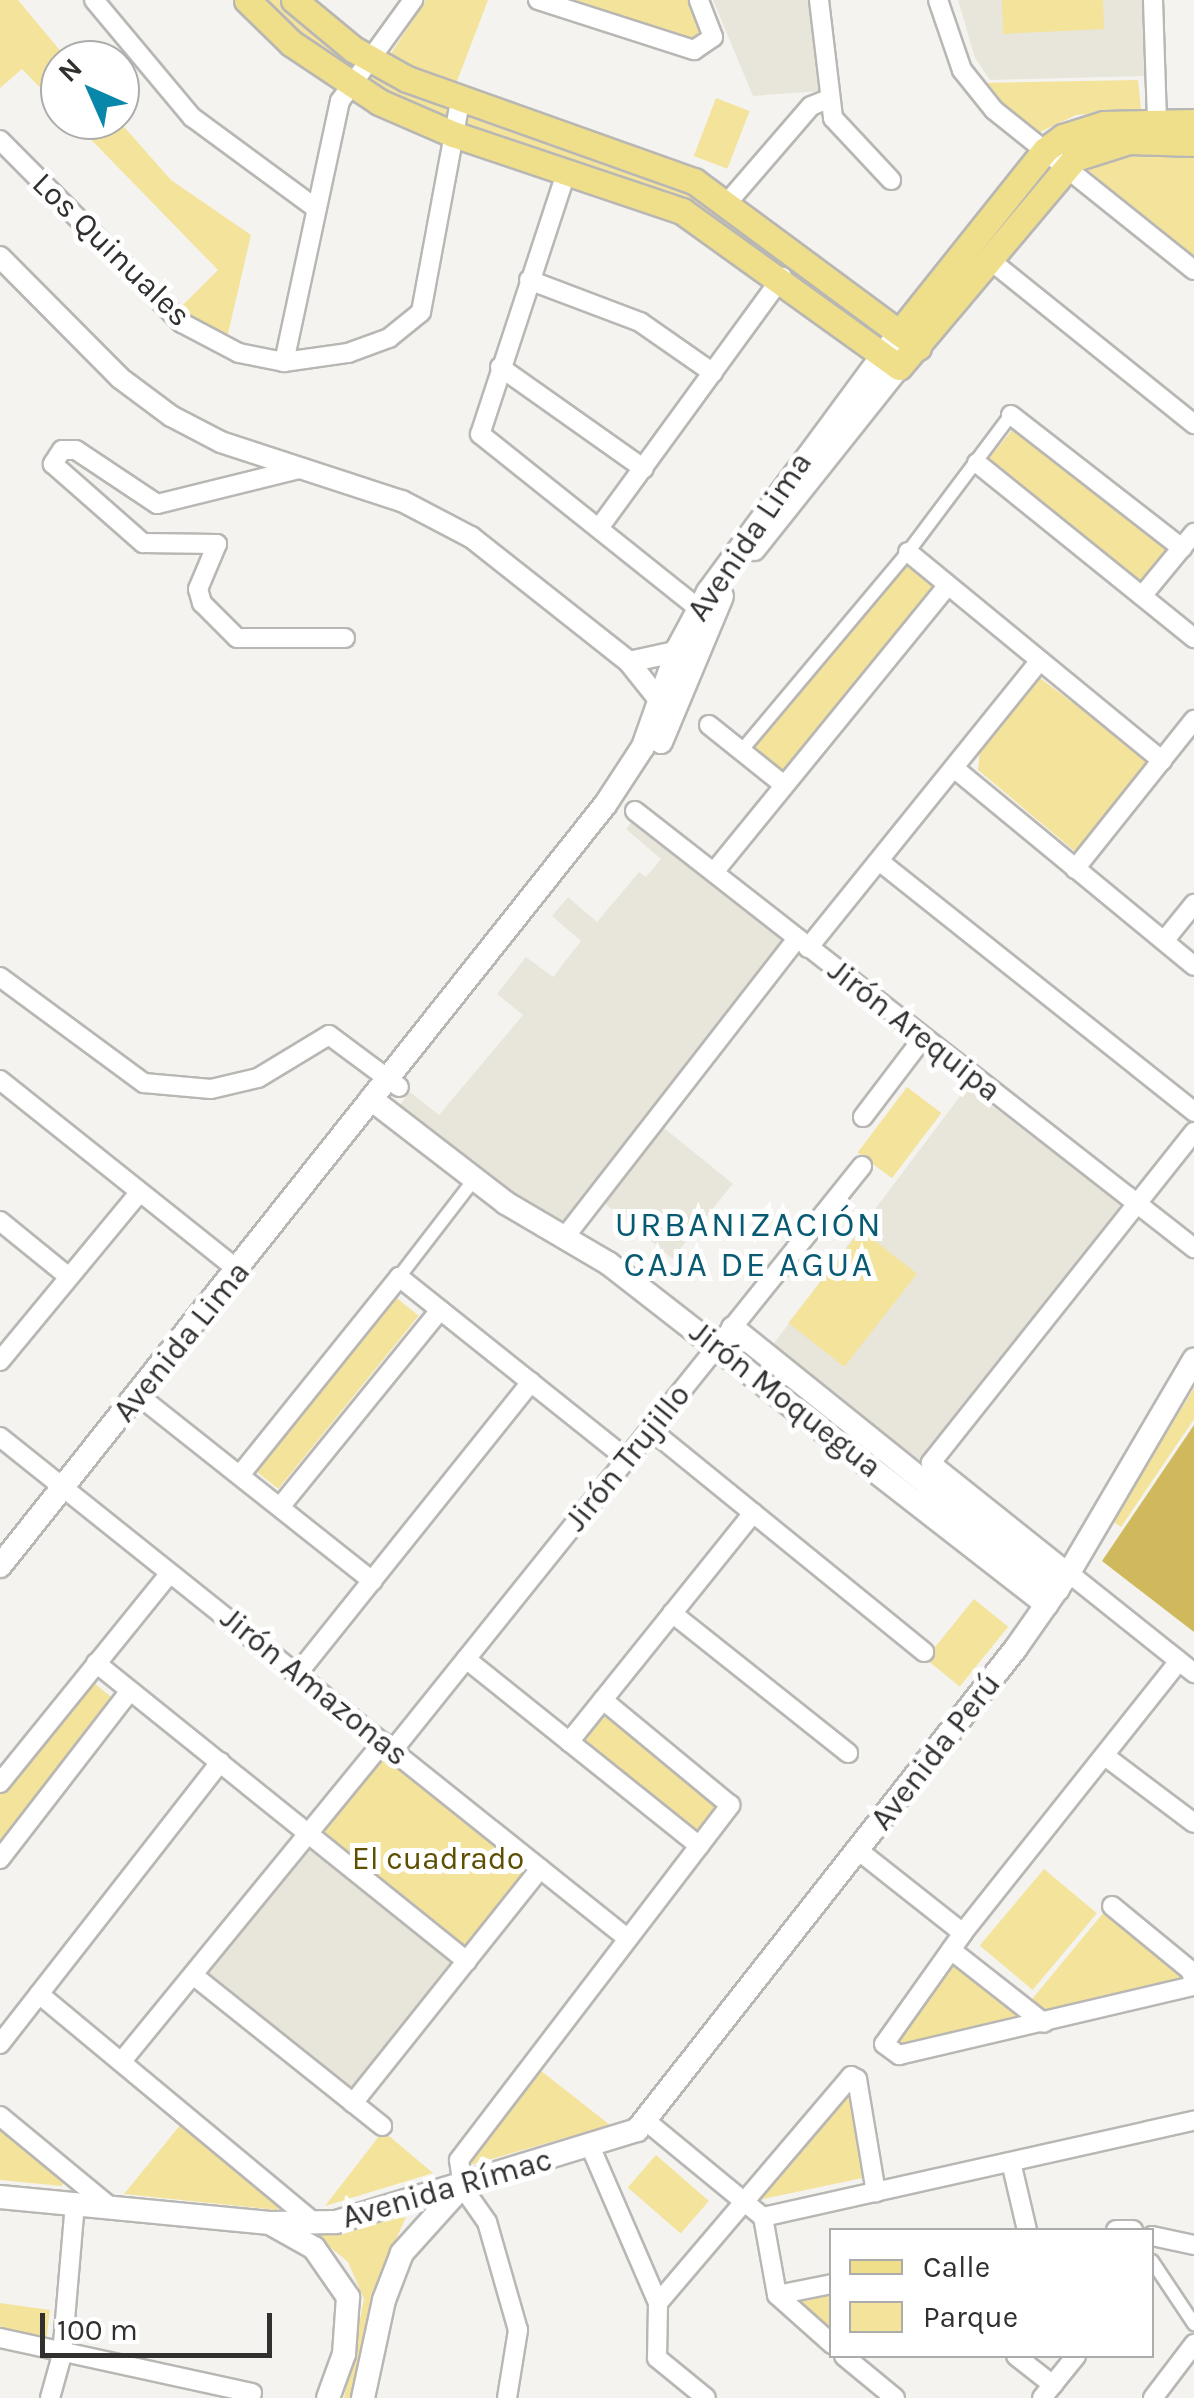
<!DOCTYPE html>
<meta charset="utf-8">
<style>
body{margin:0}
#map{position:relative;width:1194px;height:2398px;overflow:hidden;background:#f4f3ef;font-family:Karla,sans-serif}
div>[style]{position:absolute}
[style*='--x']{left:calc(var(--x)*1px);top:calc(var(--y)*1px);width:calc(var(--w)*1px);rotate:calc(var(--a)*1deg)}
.built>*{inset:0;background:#e8e6db;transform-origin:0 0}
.green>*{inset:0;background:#f4e39b;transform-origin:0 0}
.forest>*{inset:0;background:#cfb95c}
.roads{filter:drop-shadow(2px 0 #b8b7b4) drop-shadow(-2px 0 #b8b7b4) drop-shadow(0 2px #b8b7b4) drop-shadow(0 -2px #b8b7b4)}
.pedestrian>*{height:12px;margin:-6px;padding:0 6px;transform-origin:6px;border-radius:6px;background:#fff}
.minor>*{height:18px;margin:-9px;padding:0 9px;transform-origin:9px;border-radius:9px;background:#fff}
.tertiary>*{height:20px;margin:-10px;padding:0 10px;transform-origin:10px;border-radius:10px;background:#fff}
.secondary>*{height:22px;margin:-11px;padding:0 11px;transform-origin:11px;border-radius:11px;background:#fff}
.primary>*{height:25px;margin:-12.5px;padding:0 12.5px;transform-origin:12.5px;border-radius:12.5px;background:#f0df8a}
span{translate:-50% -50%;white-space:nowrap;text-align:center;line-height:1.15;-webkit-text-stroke:10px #fff;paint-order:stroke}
.street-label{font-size:32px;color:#31302f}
.park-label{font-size:32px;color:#5e5003}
.neighbourhood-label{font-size:35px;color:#085b73;letter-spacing:2.5px}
.legend{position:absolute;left:829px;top:2228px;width:325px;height:130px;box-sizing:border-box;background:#fff;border:2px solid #adacac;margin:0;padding:12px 18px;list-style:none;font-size:30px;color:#31302f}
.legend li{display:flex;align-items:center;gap:20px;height:50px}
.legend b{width:50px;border:2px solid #adacac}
.north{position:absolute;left:40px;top:40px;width:100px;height:100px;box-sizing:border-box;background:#fff;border:2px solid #adacac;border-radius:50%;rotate:315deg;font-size:28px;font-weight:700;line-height:40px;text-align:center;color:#31302f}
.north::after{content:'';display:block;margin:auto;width:35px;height:45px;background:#0887aa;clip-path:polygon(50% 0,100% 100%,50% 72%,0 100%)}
.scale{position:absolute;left:40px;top:2313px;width:232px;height:45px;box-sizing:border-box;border:5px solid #31302f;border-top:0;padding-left:12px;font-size:30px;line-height:35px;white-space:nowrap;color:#31302f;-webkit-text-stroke:8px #fff;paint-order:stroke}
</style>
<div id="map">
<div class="built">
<div style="clip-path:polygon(713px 0,816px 0,820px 91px,753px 96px)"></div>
<div style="clip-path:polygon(958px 0,1146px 0,1147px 76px,990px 80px,975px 58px)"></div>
<div style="clip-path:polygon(635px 818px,787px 941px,558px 1227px,486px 1180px,398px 1107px,410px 1092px,439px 1115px,523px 1015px,497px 994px,526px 957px,553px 977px,581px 941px,552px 916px,568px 897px,597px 922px,639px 872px,646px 877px,661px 859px,626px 829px)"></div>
<div style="left:967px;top:1087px;width:200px;height:330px;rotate:37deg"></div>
<div style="left:659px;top:1124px;width:95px;height:96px;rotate:39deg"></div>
<div style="left:308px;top:1843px;width:187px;height:168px;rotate:39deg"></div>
</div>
<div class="green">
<div style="clip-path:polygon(0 0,18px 0,68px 60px,60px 60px,60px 108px,22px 69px,0 88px)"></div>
<div style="clip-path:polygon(259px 0,286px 0,355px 59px,349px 68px,345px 72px)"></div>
<div style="clip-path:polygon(426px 0,488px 0,454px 89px,388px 58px)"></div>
<div style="clip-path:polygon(567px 0,690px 0,705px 34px,691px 42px)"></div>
<div style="clip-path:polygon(1002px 0,1103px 0,1104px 29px,1003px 34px)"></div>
<div style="clip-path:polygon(372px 70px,447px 106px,448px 118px,440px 122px,364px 80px)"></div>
<div style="clip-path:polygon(1138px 80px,1141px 109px,1076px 115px,1040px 132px,1010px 116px,983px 83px)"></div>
<div style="left:716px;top:98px;width:36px;height:62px;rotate:21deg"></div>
<div style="clip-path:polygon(475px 115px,681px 186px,864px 320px,861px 327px,693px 206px,468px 128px,468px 117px)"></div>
<div style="clip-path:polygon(72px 120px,118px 120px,171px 180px,251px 235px,227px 338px,180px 308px,218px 270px)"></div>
<div style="clip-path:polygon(1194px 151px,1194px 257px,1082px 165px,1115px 153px)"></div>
<div style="left:1017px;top:424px;width:196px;height:49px;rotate:39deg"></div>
<div style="left:903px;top:557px;width:49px;height:249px;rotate:39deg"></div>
<div style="clip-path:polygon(1036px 675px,1148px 759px,1078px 854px,978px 770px,980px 749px)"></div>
<div style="left:907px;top:1087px;width:43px;height:82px;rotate:37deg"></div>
<div style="left:861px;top:1230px;width:71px;height:118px;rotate:38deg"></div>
<div style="left:393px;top:1295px;width:33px;height:223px;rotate:39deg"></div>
<div style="clip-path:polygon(1194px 1388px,1194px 1419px,1121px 1527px,1112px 1521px)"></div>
<div style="left:974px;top:1599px;width:44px;height:77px;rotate:39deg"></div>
<div style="clip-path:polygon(88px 1678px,116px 1701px,0 1844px,0 1786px)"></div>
<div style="left:604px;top:1706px;width:153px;height:43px;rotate:39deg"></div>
<div style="left:384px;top:1746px;width:189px;height:108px;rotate:39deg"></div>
<div style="left:1044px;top:1869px;width:69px;height:100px;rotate:40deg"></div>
<div style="clip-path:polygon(1109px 1906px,1186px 1971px,1189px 1983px,1044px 2016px,1028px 2004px)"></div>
<div style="clip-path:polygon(954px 1955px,1024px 2011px,1022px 2020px,894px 2051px,889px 2038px)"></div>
<div style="clip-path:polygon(536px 2067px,610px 2125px,467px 2166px,468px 2152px)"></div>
<div style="clip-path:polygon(848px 2089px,867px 2177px,759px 2200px)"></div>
<div style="clip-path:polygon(186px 2118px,282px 2201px,277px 2210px,124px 2194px)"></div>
<div style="clip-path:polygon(0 2123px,66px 2175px,62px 2186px,0 2180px)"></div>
<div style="clip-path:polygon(383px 2131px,433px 2173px,325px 2206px)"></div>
<div style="left:656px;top:2155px;width:70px;height:43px;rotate:41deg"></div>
<div style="clip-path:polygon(406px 2217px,374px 2289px,354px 2398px,344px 2398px,364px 2299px,348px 2262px,313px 2233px)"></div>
<div style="clip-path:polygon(831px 2288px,831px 2336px,785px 2297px)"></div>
<div style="clip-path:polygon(0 2303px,50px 2310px,46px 2343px,0 2331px)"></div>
</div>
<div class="forest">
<div style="clip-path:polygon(1194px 1425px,1194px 1632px,1102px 1561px)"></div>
</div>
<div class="roads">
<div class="pedestrian">
<div style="--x:742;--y:750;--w:258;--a:-50"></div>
<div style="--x:908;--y:552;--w:171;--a:-53.1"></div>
<div style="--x:399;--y:1277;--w:115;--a:-52.4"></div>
<div style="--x:1152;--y:2261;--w:76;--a:56.3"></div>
</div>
<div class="minor">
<div style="--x:94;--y:0;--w:153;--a:50.1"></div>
<div style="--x:192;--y:117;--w:152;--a:36.4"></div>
<div style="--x:538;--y:0;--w:164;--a:17.8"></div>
<div style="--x:694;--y:50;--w:23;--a:-34"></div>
<div style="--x:713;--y:37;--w:40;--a:-111"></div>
<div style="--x:819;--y:0;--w:119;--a:83.2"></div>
<div style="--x:833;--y:118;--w:85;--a:46.9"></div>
<div style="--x:938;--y:0;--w:74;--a:71.1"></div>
<div style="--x:962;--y:70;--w:51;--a:51.3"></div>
<div style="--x:994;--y:110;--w:256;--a:38.7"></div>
<div style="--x:1153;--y:0;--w:122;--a:88.1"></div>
<div style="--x:0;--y:140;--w:258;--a:45.2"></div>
<div style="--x:182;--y:323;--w:64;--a:27.8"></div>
<div style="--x:239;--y:353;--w:46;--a:11.3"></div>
<div style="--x:284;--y:362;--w:65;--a:-8"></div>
<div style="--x:348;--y:353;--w:44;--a:-20.1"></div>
<div style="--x:389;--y:338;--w:41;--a:-39.1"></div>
<div style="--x:421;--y:312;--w:215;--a:-79.5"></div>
<div style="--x:567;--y:170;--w:278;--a:108.2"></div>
<div style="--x:480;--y:434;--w:279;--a:38.6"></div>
<div style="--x:728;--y:202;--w:127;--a:-49.2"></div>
<div style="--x:811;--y:106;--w:18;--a:-22"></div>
<div style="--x:990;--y:260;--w:262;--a:38.8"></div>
<div style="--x:529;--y:280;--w:119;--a:20.7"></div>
<div style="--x:640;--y:322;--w:89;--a:34.9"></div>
<div style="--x:284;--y:362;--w:267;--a:-77.9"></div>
<div style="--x:340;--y:101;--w:125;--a:-54.1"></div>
<div style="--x:500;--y:367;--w:176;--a:35.3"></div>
<div style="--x:1011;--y:415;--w:217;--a:37.9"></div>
<div style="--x:977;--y:463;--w:279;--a:38.9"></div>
<div style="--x:303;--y:468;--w:150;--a:166.1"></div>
<div style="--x:157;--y:504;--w:97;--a:-146.3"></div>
<div style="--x:76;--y:450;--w:14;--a:180"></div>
<div style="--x:62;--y:450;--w:17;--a:123"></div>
<div style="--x:53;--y:464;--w:120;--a:41.3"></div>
<div style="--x:143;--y:543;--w:74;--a:0.8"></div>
<div style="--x:217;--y:544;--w:49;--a:112.9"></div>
<div style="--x:198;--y:589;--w:15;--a:74"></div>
<div style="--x:202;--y:603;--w:49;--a:45"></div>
<div style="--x:237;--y:638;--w:108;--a:0"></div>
<div style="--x:599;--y:528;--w:311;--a:-53.9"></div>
<div style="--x:908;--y:552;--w:329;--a:39.4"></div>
<div style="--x:1142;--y:596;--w:82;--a:-50.5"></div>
<div style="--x:709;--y:725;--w:96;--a:38.7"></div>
<div style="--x:954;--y:768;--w:311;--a:39.5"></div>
<div style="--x:635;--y:811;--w:710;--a:38.02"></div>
<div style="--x:879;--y:861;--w:403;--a:38.5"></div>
<div style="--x:1075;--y:869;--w:191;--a:-51.4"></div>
<div style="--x:714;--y:872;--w:370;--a:-50.8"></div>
<div style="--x:1164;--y:941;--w:48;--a:-51"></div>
<div style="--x:808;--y:948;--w:366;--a:-51.1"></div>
<div style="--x:0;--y:977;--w:179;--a:36.4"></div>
<div style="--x:144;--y:1083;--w:67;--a:5.1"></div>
<div style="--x:211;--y:1089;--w:48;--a:-13.2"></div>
<div style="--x:258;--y:1078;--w:83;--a:-31.2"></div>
<div style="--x:329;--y:1035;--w:87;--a:36.6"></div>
<div style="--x:0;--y:1080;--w:306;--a:38.6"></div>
<div style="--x:863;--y:1117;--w:99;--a:-52.8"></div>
<div style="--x:1194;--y:1132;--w:423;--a:128.5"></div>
<div style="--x:931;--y:1463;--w:337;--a:38.6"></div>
<div style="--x:0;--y:1221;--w:89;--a:39.1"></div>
<div style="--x:564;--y:1238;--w:379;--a:-52.1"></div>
<div style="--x:0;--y:1361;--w:219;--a:-50.4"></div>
<div style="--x:139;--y:1396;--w:298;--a:38.4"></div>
<div style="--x:651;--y:1430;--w:352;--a:39.1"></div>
<div style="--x:0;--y:1437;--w:803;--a:38.63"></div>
<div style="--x:240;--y:1475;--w:254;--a:-51.2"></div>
<div style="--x:399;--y:1277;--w:292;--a:38.6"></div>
<div style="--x:280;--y:1507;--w:254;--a:-50.9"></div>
<div style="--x:672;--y:1613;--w:225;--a:38.5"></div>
<div style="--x:466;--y:1659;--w:299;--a:38.7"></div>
<div style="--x:1179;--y:1661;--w:347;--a:128.5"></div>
<div style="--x:963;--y:1933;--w:136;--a:125.4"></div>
<div style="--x:884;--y:2044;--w:19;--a:36"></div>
<div style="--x:899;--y:2055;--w:303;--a:-13.2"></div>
<div style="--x:96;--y:1663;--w:476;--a:38.8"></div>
<div style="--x:298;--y:1673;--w:373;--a:-51.3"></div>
<div style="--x:569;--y:1742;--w:294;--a:-51.2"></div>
<div style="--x:393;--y:1750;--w:749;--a:-51.23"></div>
<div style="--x:1105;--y:1756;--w:111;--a:37"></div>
<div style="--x:0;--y:1783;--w:270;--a:-51"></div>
<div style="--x:859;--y:1851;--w:132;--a:38.3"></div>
<div style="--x:0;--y:1859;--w:212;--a:-52.3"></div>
<div style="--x:1112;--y:1906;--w:102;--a:39.4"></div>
<div style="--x:1191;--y:1971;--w:12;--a:76"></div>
<div style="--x:951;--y:1950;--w:118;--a:38.1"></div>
<div style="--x:193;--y:1975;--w:242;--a:38.6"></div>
<div style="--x:39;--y:1994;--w:359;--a:39.7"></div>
<div style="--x:0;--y:2044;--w:358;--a:-52"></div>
<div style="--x:122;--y:2061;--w:412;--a:-50.7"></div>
<div style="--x:353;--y:2103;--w:300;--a:-51.4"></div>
<div style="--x:0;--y:2116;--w:141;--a:39.5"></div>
<div style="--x:646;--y:2121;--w:151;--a:39.4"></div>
<div style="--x:763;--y:2217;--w:442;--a:-12.6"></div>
<div style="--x:591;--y:2148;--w:169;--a:66.6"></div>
<div style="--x:658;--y:2303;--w:55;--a:91"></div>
<div style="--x:657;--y:2358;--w:63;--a:39.2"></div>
<div style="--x:1011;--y:2162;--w:70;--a:76.8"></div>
<div style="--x:763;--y:2217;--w:79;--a:79.8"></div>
<div style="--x:777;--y:2295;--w:74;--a:41.7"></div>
<div style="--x:1116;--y:2230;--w:17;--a:0"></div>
<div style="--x:1152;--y:2236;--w:43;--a:12.1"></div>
<div style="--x:777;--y:2295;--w:56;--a:-11.3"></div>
<div style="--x:658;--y:2303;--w:298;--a:-49.6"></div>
<div style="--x:851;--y:2076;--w:7;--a:27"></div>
<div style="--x:857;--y:2079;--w:115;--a:80.5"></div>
<div style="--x:0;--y:2338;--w:258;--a:12.3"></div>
<div style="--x:844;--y:2356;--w:66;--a:39.5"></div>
<div style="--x:1016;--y:2356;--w:47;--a:38.1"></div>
<div style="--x:50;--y:2398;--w:45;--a:-74.4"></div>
<div style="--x:62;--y:2355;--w:153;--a:-85.1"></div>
<div style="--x:507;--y:2398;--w:69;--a:-80.8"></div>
<div style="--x:518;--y:2330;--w:112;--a:-106"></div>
<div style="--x:487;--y:2222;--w:42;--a:-125.2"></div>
<div style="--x:463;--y:2188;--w:28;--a:-98"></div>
<div style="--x:459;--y:2160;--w:447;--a:-52.6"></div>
<div style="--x:730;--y:1805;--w:165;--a:-140.4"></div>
<div style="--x:1042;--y:2398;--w:54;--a:-51"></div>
<div style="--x:1153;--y:2398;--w:68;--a:-52.8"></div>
</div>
<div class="tertiary">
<div style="--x:0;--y:257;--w:170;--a:45.2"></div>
<div style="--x:120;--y:378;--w:64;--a:36.7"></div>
<div style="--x:171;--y:416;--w:56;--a:27.5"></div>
<div style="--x:221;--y:442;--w:190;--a:18.1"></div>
<div style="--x:402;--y:501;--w:78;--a:27.6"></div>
<div style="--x:471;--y:537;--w:201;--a:38.3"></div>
<div style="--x:629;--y:662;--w:50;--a:51.5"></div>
<div style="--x:629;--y:662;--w:56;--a:-12.3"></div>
</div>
<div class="secondary">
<div style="--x:754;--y:549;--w:233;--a:-51.5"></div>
<div style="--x:661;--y:742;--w:158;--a:-67.3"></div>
<div style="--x:371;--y:1099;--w:170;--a:37.6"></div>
<div style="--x:506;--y:1203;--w:118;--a:30.5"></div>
<div style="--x:608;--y:1263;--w:556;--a:37.92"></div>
<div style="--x:733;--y:1328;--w:417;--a:38.8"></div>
<div style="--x:0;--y:1566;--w:972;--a:-51.52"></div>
<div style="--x:605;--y:805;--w:69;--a:-56.8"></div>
<div style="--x:643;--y:747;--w:105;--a:-70.5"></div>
<div style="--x:678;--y:648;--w:64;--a:-61.8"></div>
<div style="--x:708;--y:592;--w:322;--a:-53.6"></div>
<div style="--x:0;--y:2197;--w:271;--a:5.5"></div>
<div style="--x:270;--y:2223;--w:66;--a:-0.9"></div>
<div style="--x:336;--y:2222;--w:315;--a:-17"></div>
<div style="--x:637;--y:2130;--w:613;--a:-51.82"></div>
<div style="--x:1016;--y:1648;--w:94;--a:-55"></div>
<div style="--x:1070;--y:1571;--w:245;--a:-59.6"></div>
<div style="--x:273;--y:2225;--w:47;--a:29.3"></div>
<div style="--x:314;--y:2248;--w:60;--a:55.2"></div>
<div style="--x:348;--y:2297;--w:57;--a:94"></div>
<div style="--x:344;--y:2354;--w:47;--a:110"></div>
<div style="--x:363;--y:2398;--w:100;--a:-77.9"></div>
<div style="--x:384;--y:2300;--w:50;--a:-69"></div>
<div style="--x:402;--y:2253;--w:81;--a:-48"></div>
</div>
<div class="primary">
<div style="--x:247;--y:0;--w:62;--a:44.3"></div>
<div style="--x:291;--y:43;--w:106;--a:33.8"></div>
<div style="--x:379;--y:102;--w:81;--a:23.4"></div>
<div style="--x:453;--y:134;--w:242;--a:18.6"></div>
<div style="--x:682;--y:211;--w:267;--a:35.7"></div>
<div style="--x:899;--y:367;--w:273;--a:-49.9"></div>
<div style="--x:1075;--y:158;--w:57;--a:-17.5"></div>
<div style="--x:1129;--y:141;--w:65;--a:1.8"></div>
<div style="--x:294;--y:0;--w:77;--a:39.7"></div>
<div style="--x:353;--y:49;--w:62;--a:29.1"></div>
<div style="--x:407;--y:79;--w:305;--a:19.6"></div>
<div style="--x:694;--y:181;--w:279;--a:36.5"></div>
<div style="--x:899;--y:333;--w:234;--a:-51.4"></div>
<div style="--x:1045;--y:150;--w:22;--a:-36"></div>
<div style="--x:1063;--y:137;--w:43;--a:-17.6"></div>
<div style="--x:1104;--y:124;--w:90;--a:-1.3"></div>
</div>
</div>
<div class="street-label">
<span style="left:111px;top:250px;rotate:44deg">Los Quinuales</span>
<span style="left:750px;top:537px;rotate:-56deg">Avenida Lima</span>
<span style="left:914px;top:1031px;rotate:38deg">Jirón Arequipa</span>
<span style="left:182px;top:1342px;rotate:-51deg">Avenida Lima</span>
<span style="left:785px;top:1400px;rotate:38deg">Jirón Moquegua</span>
<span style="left:628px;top:1458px;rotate:-51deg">Jirón Trujillo</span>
<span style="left:314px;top:1687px;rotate:39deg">Jirón Amazonas</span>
<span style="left:936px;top:1752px;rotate:-52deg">Avenida Perú</span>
<span style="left:447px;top:2189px;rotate:-16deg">Avenida Rímac</span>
</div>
<div class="park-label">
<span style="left:438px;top:1859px">El cuadrado</span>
</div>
<div class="neighbourhood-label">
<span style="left:749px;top:1245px">URBANIZACIÓN<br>CAJA DE AGUA</span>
</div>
<ul class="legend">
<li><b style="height:12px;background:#f0df8a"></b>Calle</li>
<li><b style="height:28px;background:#f4e39b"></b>Parque</li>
</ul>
<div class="north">N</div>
<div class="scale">100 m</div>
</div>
